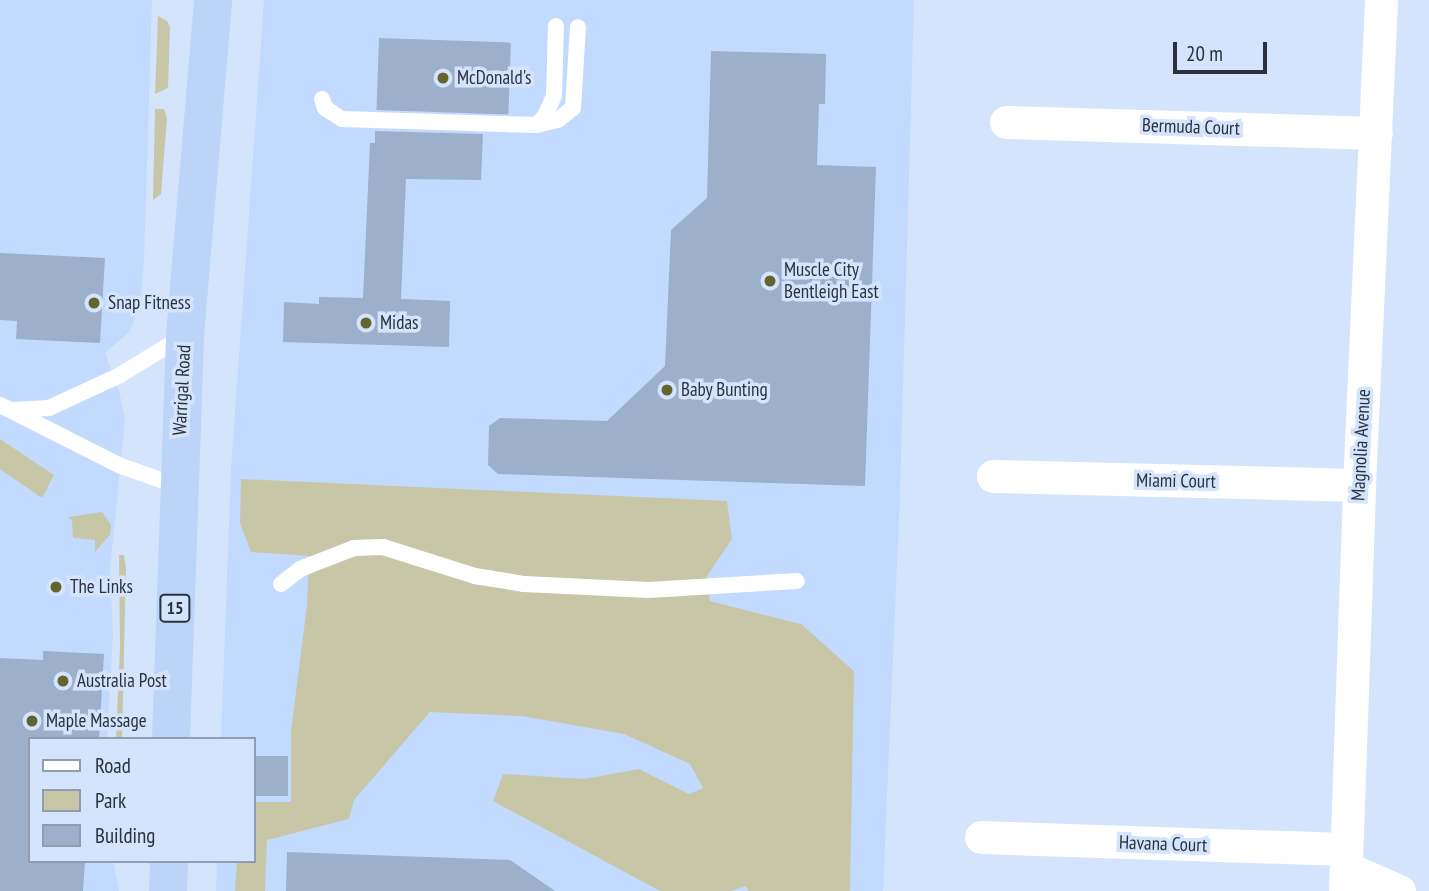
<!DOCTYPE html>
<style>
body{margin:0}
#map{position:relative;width:1429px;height:891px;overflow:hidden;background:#d4e4fc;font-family:"PT Sans Narrow",sans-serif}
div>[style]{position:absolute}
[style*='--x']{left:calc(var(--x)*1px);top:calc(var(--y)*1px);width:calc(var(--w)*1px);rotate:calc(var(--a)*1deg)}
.built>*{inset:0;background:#c2dafe}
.green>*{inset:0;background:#c7c7a8}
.building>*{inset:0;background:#9cb0cc;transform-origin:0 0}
.service>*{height:16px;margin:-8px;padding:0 8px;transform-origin:8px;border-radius:8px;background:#fff}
.minor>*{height:33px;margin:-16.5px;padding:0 16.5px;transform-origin:16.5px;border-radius:16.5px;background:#fff}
.trunk>*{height:38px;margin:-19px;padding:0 19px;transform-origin:19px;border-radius:19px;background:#bbd4f8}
.dots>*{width:19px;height:19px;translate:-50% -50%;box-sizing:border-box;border:4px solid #d4e4fc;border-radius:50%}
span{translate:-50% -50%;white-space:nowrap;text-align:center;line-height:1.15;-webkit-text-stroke:7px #d4e4fc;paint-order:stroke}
.shield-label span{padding:2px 5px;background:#d4e4fc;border:2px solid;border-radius:5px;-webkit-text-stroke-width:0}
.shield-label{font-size:18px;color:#2b323e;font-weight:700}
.poi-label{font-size:19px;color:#2b323e}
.left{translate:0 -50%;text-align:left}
.street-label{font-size:19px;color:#2b323e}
.legend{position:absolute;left:28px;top:737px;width:228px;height:126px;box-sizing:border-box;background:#d4e4fc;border:2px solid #909db0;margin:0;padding:9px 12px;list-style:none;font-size:21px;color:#2b323e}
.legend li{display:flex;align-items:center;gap:14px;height:35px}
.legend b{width:35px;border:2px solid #909db0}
.scale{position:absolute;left:1173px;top:42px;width:94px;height:32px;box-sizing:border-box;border:4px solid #2b323e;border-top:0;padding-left:9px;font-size:21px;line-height:24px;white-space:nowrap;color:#2b323e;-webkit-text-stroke:5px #d4e4fc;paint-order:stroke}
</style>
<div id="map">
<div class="built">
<div style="clip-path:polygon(0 0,152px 0,144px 261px,140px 307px,129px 332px,105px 353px,119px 391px,125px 419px,110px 569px,113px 635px,107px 739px,30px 739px,30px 861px,113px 861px,119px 891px,0 891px)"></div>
<div style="clip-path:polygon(264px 0,914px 0,900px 494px,883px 891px,216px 891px,217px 861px,254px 861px,254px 739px,221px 739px,231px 470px)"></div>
</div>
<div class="green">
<div style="clip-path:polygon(158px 16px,167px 21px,170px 27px,168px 88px,155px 94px)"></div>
<div style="clip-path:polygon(155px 109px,164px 109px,167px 118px,161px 194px,153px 200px)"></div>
<div style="clip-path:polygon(0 439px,54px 475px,42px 498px,0 469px)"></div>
<div style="clip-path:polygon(241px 479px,727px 501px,732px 539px,707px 576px,710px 601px,801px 624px,854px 671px,850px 891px,748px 891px,746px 886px,732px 891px,660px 891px,493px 801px,503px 774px,584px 779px,639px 769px,689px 794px,703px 788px,690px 764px,624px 734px,522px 716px,430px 712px,354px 800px,349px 819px,267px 840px,265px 891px,235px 891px,237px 861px,254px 861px,254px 802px,291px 802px,291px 731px,307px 605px,309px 556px,251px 552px,240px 523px)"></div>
<div style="clip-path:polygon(102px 512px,111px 525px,110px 535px,95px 552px,95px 540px,73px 538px,72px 520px,68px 517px)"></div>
<div style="clip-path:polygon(119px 555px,124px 555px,126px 568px,122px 739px,116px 739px,120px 647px)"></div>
</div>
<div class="building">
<div style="left:379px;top:38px;width:132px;height:72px;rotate:2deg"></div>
<div style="clip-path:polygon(711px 51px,826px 54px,825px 104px,819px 104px,817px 165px,876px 167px,865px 486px,498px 474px,488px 465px,489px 426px,500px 418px,607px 421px,665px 366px,671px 230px,707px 198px)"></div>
<div style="clip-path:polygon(375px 131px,483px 134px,481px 180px,406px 179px,401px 299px,450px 301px,449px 347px,283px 342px,284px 302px,319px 304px,319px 297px,363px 298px,370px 143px,375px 143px)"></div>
<div style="clip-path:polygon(0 253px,105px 258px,100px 343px,16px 339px,17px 321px,0 320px)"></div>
<div style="clip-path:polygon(43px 651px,104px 654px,99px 739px,30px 739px,30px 861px,85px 861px,83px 891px,0 891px,0 658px,43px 660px)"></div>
<div style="left:254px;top:756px;width:34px;height:40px"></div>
<div style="clip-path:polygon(287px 852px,510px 860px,555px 891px,286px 891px)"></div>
</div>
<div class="service">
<div style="--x:322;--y:99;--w:9;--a:72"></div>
<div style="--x:325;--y:108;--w:20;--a:33"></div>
<div style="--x:342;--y:119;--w:194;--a:1.8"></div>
<div style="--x:536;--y:125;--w:13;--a:-45"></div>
<div style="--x:545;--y:116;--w:22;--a:-66"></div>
<div style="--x:554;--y:96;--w:70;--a:-88.4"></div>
<div style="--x:536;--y:125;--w:23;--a:-13"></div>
<div style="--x:558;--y:120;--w:19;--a:-39"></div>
<div style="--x:573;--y:108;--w:81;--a:-86.5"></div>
<div style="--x:0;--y:405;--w:136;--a:26.8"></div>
<div style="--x:121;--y:466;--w:60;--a:19.3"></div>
<div style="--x:12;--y:410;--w:37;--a:-3"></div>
<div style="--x:49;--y:408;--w:78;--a:-24.9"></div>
<div style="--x:120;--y:375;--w:73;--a:-31.5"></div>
<div style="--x:281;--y:584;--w:24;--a:-38"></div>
<div style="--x:300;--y:569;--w:58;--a:-21.3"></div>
<div style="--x:354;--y:548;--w:29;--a:-2"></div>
<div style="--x:383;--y:547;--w:96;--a:17.5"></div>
<div style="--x:475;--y:576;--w:50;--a:9.3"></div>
<div style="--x:524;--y:584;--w:125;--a:2.7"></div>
<div style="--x:649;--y:590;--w:148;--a:-3.5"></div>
</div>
<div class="minor">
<div style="--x:1006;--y:122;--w:370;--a:1.7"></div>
<div style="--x:993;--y:476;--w:366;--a:1.4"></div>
<div style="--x:981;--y:837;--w:365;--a:1.9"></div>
<div style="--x:1346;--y:868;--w:58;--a:23.5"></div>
<div style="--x:1345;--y:891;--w:406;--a:-88"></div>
<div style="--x:1359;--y:485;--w:485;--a:-87.4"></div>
</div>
<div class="trunk">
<div style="--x:171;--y:739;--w:404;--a:-88"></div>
<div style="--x:185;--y:335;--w:336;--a:-85.2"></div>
<div style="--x:168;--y:891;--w:30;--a:-88"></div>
</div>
<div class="dots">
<div style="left:443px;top:78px;background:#646431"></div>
<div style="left:770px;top:281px;background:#646431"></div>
<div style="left:94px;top:303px;background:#646431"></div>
<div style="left:366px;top:323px;background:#646431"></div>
<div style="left:667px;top:390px;background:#646431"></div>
<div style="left:56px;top:587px;background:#646431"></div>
<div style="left:63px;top:681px;background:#646431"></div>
<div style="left:32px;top:721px;background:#646431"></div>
</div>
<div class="shield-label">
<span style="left:175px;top:608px">15</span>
</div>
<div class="poi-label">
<span class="left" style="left:457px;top:78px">McDonald's</span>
<span class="left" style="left:784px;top:281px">Muscle City<br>Bentleigh East</span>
<span class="left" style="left:108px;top:303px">Snap Fitness</span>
<span class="left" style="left:380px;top:323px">Midas</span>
<span class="left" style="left:681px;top:390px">Baby Bunting</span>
<span class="left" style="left:70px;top:587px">The Links</span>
<span class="left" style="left:77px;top:681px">Australia Post</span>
<span class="left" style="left:46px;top:721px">Maple Massage</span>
</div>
<div class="street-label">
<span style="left:1191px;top:127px;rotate:2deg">Bermuda Court</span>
<span style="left:182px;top:390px;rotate:-87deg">Warrigal Road</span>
<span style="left:1361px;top:445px;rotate:-87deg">Magnolia Avenue</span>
<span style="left:1176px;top:481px;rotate:1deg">Miami Court</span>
<span style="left:1163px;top:844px;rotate:2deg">Havana Court</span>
</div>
<ul class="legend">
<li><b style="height:9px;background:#fff"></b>Road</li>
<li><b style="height:19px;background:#c7c7a8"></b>Park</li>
<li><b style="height:19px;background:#9cb0cc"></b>Building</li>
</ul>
<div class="scale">20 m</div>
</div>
